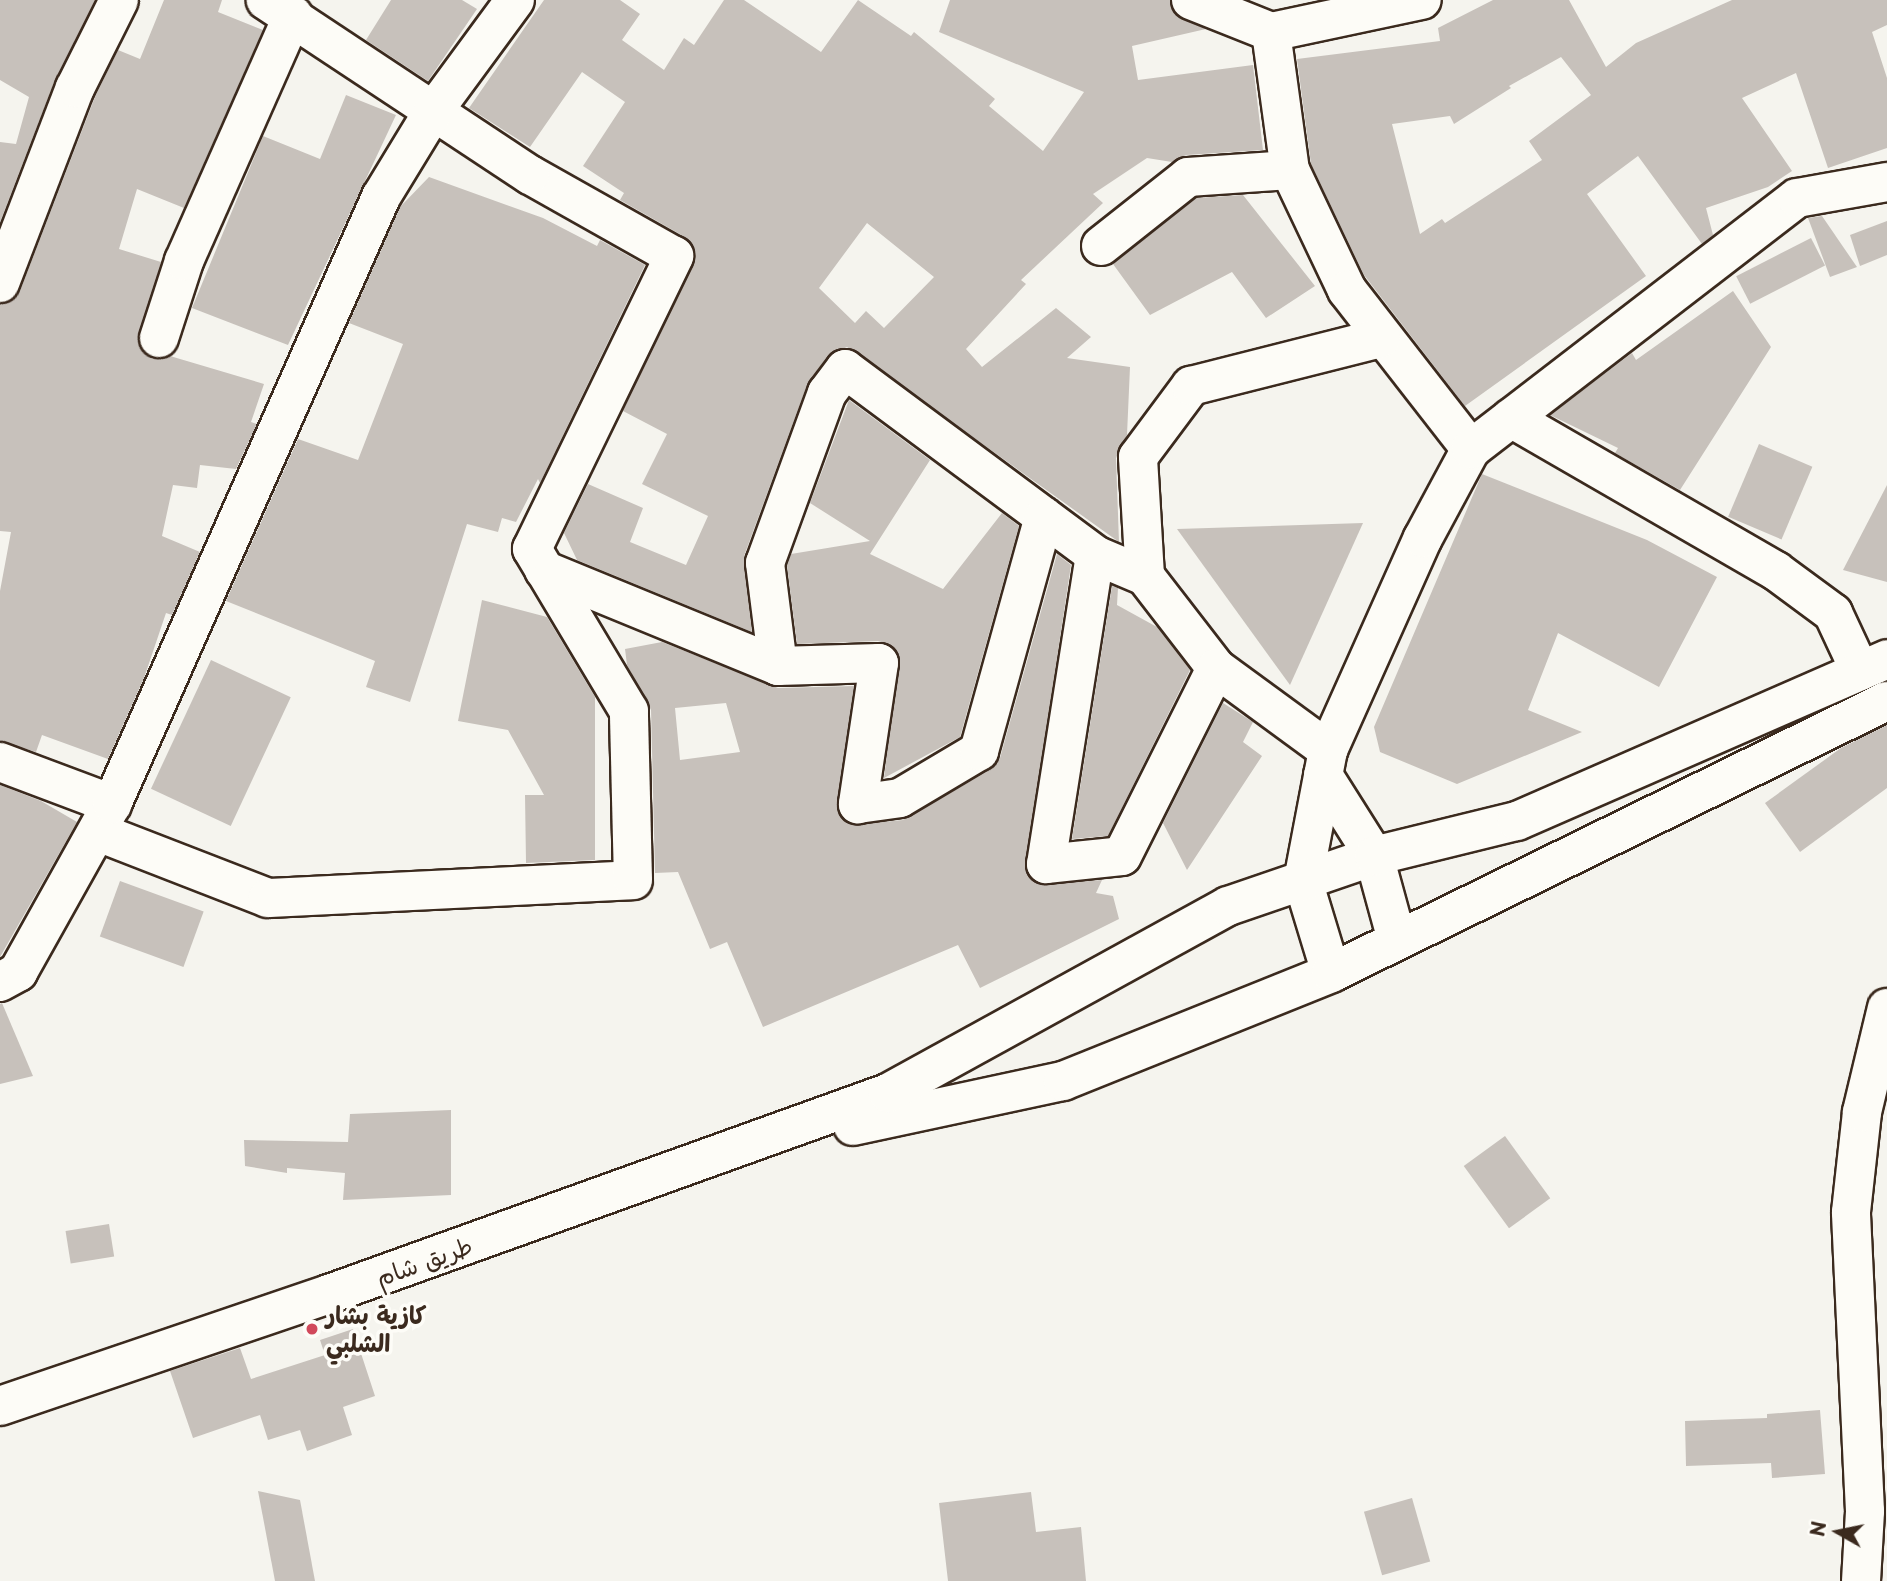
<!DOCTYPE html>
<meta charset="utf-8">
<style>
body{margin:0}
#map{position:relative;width:1887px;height:1581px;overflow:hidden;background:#f5f4ee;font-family:"Playpen Sans","Playpen Sans Arabic",sans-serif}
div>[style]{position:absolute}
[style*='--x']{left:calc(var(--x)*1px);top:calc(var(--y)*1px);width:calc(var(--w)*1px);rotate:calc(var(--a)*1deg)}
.building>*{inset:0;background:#c7c1bb;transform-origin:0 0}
.roads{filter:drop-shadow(2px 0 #3b2a1e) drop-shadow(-2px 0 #3b2a1e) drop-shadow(0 2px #3b2a1e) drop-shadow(0 -2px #3b2a1e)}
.minor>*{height:38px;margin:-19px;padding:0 19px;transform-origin:19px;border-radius:19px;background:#fdfcf7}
.secondary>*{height:38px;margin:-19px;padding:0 19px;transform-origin:19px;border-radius:19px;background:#fdfcf7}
.primary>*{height:38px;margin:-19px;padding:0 19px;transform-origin:19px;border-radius:19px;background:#fdfcf7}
.dots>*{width:19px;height:19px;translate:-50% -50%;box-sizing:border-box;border:4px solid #fdfcf7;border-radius:50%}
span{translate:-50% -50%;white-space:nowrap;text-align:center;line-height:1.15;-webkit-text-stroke:7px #fdfcf7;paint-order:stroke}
.street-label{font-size:24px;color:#3b2a1e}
.poi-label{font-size:24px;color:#3b2a1e;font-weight:700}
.left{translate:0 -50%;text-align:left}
.north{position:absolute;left:1803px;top:1497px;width:70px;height:70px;-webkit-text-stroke:5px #fdfcf7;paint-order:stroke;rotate:279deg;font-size:19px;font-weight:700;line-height:28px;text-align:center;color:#3b2a1e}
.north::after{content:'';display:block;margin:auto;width:24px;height:32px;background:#3b2a1e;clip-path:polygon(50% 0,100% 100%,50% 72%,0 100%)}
</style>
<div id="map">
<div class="building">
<div style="clip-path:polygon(0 0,95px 0,55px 80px,0 222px,0 142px,16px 144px,29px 97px,0 80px)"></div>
<div style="clip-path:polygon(164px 0,222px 0,218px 12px,263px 30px,184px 208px,137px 189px,119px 249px,161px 262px,138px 343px,152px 359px,170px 356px,264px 384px,251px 422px,257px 424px,236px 469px,200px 465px,197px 488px,173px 485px,162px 536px,200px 552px,172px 615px,166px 613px,144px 678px,108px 759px,42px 735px,36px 752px,0 741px,0 591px,11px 532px,0 531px,0 304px,13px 300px,20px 291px,95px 97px,118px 50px,140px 59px)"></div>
<div style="clip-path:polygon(391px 0,462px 0,477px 9px,428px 81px,366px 40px)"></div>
<div style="clip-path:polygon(evenodd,544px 0,620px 0,640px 14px,622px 40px,664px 70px,684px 38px,694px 45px,724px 0,744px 0,821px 52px,858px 0,911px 36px,914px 32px,995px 99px,989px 106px,1043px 151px,1084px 92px,939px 32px,950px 0,1170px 0,1174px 14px,1206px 29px,1132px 46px,1138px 80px,1253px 65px,1263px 150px,1186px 155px,1172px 162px,1147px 158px,1093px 194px,1103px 203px,1021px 280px,1026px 284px,966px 349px,982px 367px,1056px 308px,1091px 337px,1067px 358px,1130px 367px,1127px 435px,1116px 458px,1119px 542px,847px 347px,828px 355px,807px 385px,744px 556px,752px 632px,577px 560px,564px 533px,588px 484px,643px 508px,630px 542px,686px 565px,708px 516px,642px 484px,667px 434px,623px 411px,696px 254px,685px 237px,620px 200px,624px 193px,583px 166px,625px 102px,582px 72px,530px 147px,469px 108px,544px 0,867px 223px,934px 277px,884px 328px,866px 311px,855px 323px,819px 288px,867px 223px)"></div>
<div style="clip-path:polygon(evenodd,1493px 0,1569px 0,1606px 67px,1636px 43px,1732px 0,1887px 0,1887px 25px,1872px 32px,1887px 78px,1887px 148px,1828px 168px,1796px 73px,1742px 98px,1792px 171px,1768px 187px,1706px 208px,1713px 235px,1702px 244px,1638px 156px,1587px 194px,1646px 276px,1465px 406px,1364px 275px,1311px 164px,1297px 59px,1440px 41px,1438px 28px,1493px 0,1561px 57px,1591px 95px,1529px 141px,1542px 160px,1445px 223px,1442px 219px,1420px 234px,1392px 124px,1450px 116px,1454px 124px,1511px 88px,1509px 86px,1561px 57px)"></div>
<div style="clip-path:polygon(346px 95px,396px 115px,288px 345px,192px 308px,263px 136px,320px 159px)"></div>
<div style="clip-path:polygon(429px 177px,543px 218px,597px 246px,600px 240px,645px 265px,540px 483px,538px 479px,516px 522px,502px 518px,498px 532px,467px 524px,410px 702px,366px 687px,375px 661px,226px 601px,298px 439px,358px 460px,403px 344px,349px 323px,400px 207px)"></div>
<div style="clip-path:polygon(1243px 195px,1315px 286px,1266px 318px,1232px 272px,1150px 315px,1113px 264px,1196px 198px)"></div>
<div style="clip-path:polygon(1822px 216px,1857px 267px,1830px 277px,1808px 218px)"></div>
<div style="clip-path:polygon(1887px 221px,1887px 255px,1860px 266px,1850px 235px)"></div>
<div style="left:1811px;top:238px;width:31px;height:84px;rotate:63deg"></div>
<div style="clip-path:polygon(1733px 291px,1771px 347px,1680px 490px,1615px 453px,1618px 448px,1550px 415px,1632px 353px,1636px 360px)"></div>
<div style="clip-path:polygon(849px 400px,930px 460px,870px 554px,943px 589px,1002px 513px,1019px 526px,960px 737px,884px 778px,899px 655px,891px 645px,878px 641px,797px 644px,787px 566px,791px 554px,870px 541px,810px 503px)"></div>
<div style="left:1759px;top:444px;width:58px;height:79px;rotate:23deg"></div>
<div style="clip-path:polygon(1482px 474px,1647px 540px,1717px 577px,1659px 687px,1558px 633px,1528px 710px,1582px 732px,1457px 784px,1380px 752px,1374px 727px)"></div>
<div style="clip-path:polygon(1887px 485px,1887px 582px,1843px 570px)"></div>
<div style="clip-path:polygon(1363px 523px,1290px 685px,1177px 529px)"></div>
<div style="clip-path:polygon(evenodd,1057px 554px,1071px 565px,1025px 870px,1039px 885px,1102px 880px,1096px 893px,1113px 896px,1119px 919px,980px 988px,958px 945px,763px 1027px,727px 942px,710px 949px,678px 872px,655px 873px,651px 710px,627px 665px,625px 649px,662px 642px,778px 688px,854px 686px,837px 811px,852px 825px,903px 820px,990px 770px,1000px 758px,1057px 554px,726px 703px,740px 752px,680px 760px,675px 708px,726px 703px)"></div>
<div style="clip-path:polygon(1112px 586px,1118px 588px,1117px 605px,1157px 627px,1190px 670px,1108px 836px,1072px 839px)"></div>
<div style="clip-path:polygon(482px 600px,547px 617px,595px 697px,595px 860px,526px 863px,525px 795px,544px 795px,508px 730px,458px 721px)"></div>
<div style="left:211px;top:660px;width:88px;height:142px;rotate:25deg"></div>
<div style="clip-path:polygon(1223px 703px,1253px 722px,1243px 742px,1262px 756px,1187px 870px,1163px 823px)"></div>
<div style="clip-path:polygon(1887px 725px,1887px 788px,1800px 852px,1765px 803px,1841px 748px)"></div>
<div style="clip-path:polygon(0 785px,41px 801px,77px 822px,0 957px)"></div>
<div style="left:120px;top:881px;width:89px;height:59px;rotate:20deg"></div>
<div style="clip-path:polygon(2px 1003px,33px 1076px,0 1084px,0 1004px)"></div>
<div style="clip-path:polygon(451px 1110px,451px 1195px,343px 1200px,345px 1173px,287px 1168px,287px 1173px,245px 1166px,244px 1140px,348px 1142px,350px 1114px)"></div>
<div style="left:1505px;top:1136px;width:77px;height:51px;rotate:54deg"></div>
<div style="left:109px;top:1224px;width:33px;height:44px;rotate:81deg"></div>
<div style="clip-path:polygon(353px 1329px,375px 1396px,343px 1407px,352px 1435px,307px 1451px,300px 1430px,268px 1440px,260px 1415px,193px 1438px,170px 1371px,240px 1348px,251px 1379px,325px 1355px,320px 1340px)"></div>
<div style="clip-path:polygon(1820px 1410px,1825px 1474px,1772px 1478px,1771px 1463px,1686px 1466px,1685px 1421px,1767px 1418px,1767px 1414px)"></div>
<div style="clip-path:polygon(258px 1491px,300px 1500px,315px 1581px,275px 1581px)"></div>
<div style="clip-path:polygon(1031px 1492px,1036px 1532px,1081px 1527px,1086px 1581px,948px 1581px,939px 1503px)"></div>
<div style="left:1412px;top:1498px;width:66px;height:50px;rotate:74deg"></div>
</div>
<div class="roads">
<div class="minor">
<div style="--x:1191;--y:0;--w:86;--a:21.8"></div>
<div style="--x:1271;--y:32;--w:154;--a:-12"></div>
<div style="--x:1271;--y:32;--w:139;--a:82.2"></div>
<div style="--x:1290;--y:170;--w:133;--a:64.6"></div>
<div style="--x:1347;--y:290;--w:202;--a:52.1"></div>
<div style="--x:1101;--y:246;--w:111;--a:-38.4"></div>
<div style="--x:1188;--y:177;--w:102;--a:-3.9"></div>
<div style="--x:0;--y:283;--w:209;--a:-69"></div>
<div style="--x:75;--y:88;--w:98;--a:-63.4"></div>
<div style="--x:159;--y:338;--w:81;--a:-72"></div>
<div style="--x:184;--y:261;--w:269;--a:-66.1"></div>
<div style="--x:1511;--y:418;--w:306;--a:30"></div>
<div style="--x:1776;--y:571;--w:71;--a:36.4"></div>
<div style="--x:1833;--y:613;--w:64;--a:65"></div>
<div style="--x:1095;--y:555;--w:313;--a:99"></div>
<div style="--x:1046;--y:864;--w:76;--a:-6"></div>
<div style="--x:1122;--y:856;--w:210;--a:-63.4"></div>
<div style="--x:544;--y:570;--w:253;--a:22.3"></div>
<div style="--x:778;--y:666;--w:104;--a:-97.2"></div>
<div style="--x:765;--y:563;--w:181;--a:-70"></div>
<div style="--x:827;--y:393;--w:30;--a:-53"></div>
<div style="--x:845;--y:369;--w:312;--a:36.6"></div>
<div style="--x:1095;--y:555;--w:54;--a:22.8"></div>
<div style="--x:1145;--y:576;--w:119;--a:-93.4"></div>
<div style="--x:1138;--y:457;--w:89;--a:-53.3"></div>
<div style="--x:1191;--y:386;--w:196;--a:-14.2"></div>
<div style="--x:1145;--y:576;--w:116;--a:52.3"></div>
<div style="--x:1216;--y:668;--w:139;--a:36.2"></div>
<div style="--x:778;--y:666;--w:101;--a:-1.7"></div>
<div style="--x:879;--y:663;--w:143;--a:98.5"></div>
<div style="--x:858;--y:804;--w:42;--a:-8.1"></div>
<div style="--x:900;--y:798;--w:92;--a:-30.7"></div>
<div style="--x:979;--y:751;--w:243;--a:-74.5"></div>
<div style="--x:0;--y:762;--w:120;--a:20.6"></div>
<div style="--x:98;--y:832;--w:182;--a:21.2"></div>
<div style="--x:268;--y:898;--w:365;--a:-2.8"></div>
<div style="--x:633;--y:880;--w:169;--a:-91.4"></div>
<div style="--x:629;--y:711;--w:189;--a:-120.9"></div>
<div style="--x:532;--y:549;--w:326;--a:-64.1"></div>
<div style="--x:674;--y:256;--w:165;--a:-150.6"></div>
<div style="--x:530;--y:175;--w:317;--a:-146.5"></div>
<div style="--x:0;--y:982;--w:21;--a:-29"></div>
<div style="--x:18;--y:972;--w:193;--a:-60.8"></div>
<div style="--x:112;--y:804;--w:664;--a:-66.1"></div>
<div style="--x:381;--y:197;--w:98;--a:-58.7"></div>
<div style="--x:432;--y:113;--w:140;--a:-53.7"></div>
<div style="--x:1861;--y:1581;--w:70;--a:-86.7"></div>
<div style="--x:1865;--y:1511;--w:299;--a:-92.7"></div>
<div style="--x:1851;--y:1212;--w:101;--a:-83.7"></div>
<div style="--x:1862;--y:1112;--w:107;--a:-76.5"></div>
</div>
<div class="secondary">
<div style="--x:1323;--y:775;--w:96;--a:57.8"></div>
<div style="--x:1374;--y:856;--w:87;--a:74.7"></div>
<div style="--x:1331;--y:973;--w:96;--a:-106.9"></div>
<div style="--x:1303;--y:881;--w:133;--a:-79.2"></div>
<div style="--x:1328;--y:750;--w:232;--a:-65.9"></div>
<div style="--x:1423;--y:538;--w:101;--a:-61.7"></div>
<div style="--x:1471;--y:449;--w:411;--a:-37.6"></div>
<div style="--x:1797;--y:198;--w:91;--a:-10.1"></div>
</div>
<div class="primary">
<div style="--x:853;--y:1126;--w:215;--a:-12.1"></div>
<div style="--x:1063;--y:1081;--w:289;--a:-21.9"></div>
<div style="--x:1331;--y:973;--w:619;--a:-26.07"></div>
<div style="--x:0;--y:1406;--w:348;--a:-18.8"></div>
<div style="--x:329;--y:1294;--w:594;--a:-19.78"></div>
<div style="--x:888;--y:1093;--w:388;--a:-28.8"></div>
<div style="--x:1228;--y:906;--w:154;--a:-18.9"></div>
<div style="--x:1374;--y:856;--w:147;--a:-13.8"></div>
<div style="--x:1517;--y:821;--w:404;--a:-23.6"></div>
</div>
</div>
<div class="dots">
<div style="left:312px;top:1329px;background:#d1495b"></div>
</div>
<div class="street-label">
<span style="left:424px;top:1261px;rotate:-20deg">طريق شام</span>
</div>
<div class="poi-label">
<span class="left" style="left:326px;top:1329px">كازية بشار<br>الشلبي</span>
</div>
<div class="north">N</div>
</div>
